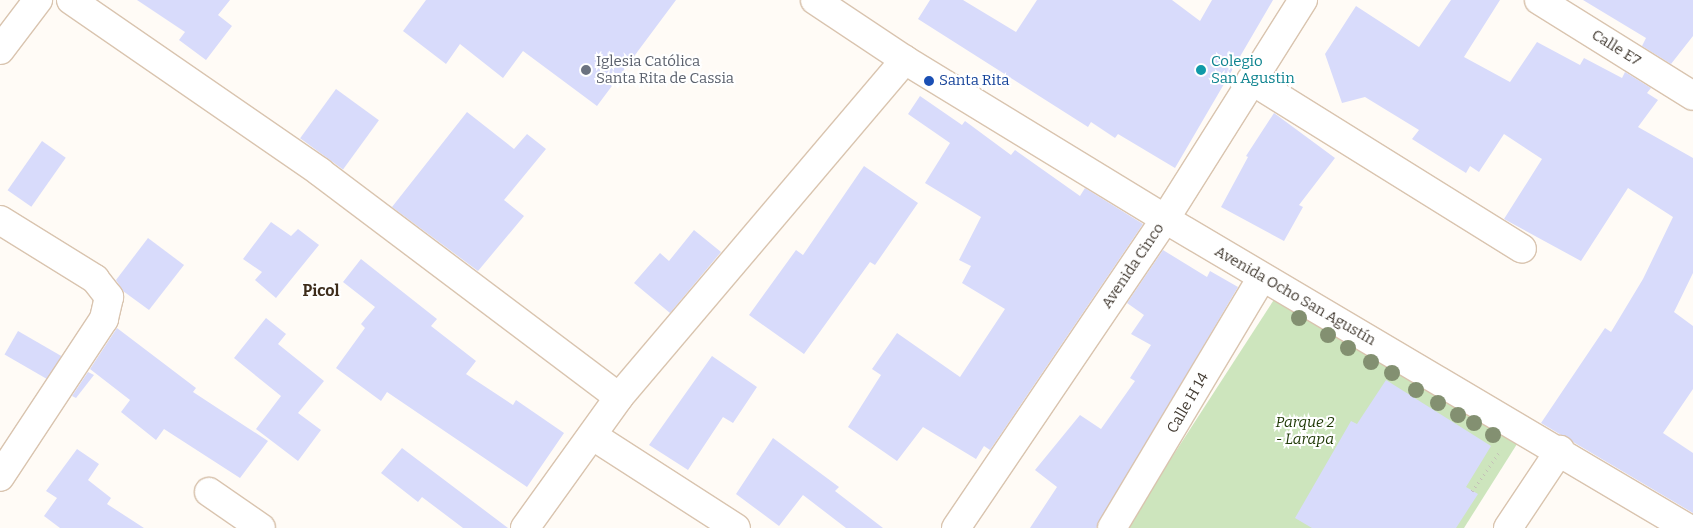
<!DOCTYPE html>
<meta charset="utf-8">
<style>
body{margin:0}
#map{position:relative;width:1693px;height:528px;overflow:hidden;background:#fffbf6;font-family:Bitter,serif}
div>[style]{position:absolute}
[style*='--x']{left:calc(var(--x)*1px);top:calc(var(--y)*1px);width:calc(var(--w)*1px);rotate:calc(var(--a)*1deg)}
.green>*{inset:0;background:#cde5bd}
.building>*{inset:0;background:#d8dbfb;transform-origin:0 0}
.path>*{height:3px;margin-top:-1.5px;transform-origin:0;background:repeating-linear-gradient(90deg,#c3bdb7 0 1px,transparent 0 5px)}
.roads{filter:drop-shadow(1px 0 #d9c4af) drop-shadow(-1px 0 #d9c4af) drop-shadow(0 1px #d9c4af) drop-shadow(0 -1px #d9c4af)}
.minor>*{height:28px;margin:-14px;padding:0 14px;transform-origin:14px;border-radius:14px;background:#fff}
.trees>*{width:16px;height:16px;margin:-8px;border-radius:50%;background:#839071}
.dots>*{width:14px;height:14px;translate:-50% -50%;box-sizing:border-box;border:2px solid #fff;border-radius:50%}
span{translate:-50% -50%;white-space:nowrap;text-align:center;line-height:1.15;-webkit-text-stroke:4px #fff;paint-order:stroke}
.street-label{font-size:15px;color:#423a31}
.worship-label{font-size:15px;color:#5b616d}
.left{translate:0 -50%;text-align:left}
.culture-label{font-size:15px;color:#0d838f}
.transit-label{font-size:15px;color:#164399}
.park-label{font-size:15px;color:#1e3804;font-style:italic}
.neighbourhood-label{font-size:16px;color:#3e2d1c;font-weight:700}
</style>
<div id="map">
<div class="green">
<div style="clip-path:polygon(1275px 298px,1517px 444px,1464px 528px,1126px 528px)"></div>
</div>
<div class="building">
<div style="clip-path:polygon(137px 0,230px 0,218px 15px,232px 26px,206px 60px,179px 40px,185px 32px)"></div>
<div style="clip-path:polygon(426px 0,676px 0,597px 106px,523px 51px,503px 78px,460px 44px,446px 64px,403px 31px)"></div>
<div style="clip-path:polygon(930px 0,963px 0,1016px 32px,1037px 0,1172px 0,1200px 21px,1212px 0,1273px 0,1175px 168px,1118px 134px,1115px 138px,1091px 122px,1088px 127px,918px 19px)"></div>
<div style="clip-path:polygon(1451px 0,1500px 0,1464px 57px,1510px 82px,1537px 42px,1580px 65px,1584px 58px,1622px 78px,1625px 72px,1651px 88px,1647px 93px,1658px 100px,1638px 127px,1693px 158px,1693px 273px,1674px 312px,1693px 326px,1693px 389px,1663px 433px,1693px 453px,1693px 513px,1541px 423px,1605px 328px,1611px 332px,1643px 279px,1673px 217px,1628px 188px,1581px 261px,1504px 219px,1542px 159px,1504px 134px,1479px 172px,1470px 166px,1466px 173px,1412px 139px,1419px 130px,1365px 97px,1342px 103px,1325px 54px,1356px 6px,1419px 47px)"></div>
<div style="clip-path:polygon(1583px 0,1693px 0,1693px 36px,1671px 64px,1642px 46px,1646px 38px)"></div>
<div style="left:336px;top:89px;width:53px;height:61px;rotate:36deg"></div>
<div style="clip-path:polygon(920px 96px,962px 125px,965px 121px,1011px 155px,1015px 150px,1080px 196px,1085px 188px,1143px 224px,990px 450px,984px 446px,976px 459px,923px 427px,897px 461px,848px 427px,881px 375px,872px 369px,897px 333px,960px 377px,1005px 309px,962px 283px,971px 266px,959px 260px,981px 217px,925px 183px,950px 143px,908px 114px)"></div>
<div style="clip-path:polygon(467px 112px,514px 149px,527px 134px,546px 149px,504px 200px,524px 216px,478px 271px,392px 207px)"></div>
<div style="clip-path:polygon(1274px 113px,1335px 158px,1299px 205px,1303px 207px,1284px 241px,1221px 207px,1248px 157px,1246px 156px)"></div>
<div style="left:42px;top:141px;width:29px;height:60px;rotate:35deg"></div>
<div style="clip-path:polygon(864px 166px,918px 203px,875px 265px,870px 262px,804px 354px,749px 315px,796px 250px,803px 255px)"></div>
<div style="clip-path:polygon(271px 222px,291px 236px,298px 229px,319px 245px,276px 298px,255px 280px,262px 272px,243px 259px)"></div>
<div style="clip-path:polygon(694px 230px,721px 252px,670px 313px,634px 283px,660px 253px,669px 261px)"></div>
<div style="clip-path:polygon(148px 238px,184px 265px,149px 310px,123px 291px,116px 280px)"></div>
<div style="clip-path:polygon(1163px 250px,1207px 277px,1210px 271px,1238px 287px,1096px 528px,1030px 528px,1057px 487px,1035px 470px,1080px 415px,1101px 429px,1135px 381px,1130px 378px,1151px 345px,1131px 334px,1144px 315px,1127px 303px)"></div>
<div style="clip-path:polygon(361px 259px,437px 319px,431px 326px,476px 361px,466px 374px,513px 405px,516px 400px,564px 433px,527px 487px,387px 392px,381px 401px,336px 368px,365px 328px,361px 324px,375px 307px,343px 282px)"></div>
<div style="clip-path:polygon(266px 318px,286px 334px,278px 344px,324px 381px,298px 413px,321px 430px,298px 461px,256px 429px,281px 396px,234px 358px)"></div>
<div style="clip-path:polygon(117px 328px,196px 388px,193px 392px,268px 441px,240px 478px,164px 429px,156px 440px,121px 412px,130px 400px,90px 369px)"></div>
<div style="left:18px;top:331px;width:50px;height:27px;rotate:30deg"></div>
<div style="clip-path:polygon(712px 356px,757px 387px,733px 423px,723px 417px,688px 470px,649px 445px)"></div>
<div style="clip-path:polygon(88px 372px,94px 375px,76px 398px,72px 396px)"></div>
<div style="clip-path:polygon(1386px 380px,1491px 446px,1466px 487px,1478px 494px,1456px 528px,1312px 528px,1295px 518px,1351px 421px,1357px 424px)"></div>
<div style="clip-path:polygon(773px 438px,839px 487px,835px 491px,883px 528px,846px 528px,803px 495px,779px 526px,736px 494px)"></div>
<div style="clip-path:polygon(402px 448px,508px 528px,463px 528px,422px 497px,418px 502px,381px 473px)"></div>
<div style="clip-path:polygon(77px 449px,99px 464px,88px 480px,111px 498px,107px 504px,144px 528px,60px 528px,44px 516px,57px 498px,46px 491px)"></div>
</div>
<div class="path">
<div style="--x:1472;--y:491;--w:50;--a:-54.7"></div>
</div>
<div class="roads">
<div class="minor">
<div style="--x:71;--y:0;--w:303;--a:34.6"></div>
<div style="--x:320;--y:172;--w:374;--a:37"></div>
<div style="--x:815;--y:0;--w:108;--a:33.7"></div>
<div style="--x:905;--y:60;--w:305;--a:31.4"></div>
<div style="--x:1165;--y:219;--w:607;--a:30.62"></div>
<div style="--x:1539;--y:0;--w:181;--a:31.9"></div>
<div style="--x:0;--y:50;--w:63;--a:-52.8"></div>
<div style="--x:1251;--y:80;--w:319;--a:31.9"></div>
<div style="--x:0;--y:220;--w:112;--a:31.8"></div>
<div style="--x:95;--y:279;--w:23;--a:52"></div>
<div style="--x:109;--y:297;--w:23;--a:103"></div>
<div style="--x:104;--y:319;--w:189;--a:123.4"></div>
<div style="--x:593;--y:436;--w:170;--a:32.8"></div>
<div style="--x:209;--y:492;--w:63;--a:34.7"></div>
<div style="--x:525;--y:528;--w:161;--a:-54.3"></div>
<div style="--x:619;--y:397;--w:442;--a:-49.7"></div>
<div style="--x:956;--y:528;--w:373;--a:-55.9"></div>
<div style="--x:1165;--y:219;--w:259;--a:-57.8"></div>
<div style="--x:1112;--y:528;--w:292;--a:-59.1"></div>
<div style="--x:1508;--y:528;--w:94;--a:-56.3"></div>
</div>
</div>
<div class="trees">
<div style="left:1299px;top:318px"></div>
<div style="left:1328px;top:335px"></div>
<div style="left:1348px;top:348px"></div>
<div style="left:1371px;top:362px"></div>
<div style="left:1392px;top:373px"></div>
<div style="left:1416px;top:390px"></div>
<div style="left:1438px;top:403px"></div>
<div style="left:1458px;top:415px"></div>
<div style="left:1474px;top:423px"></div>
<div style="left:1493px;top:435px"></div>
</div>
<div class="dots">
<div style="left:586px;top:70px;background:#6b7280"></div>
<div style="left:1201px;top:70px;background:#0f9aa8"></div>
<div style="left:929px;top:81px;background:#1a4fb4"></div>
</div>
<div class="street-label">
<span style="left:1616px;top:48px;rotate:32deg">Calle E7</span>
<span style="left:1133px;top:266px;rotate:-56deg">Avenida Cinco</span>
<span style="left:1295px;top:296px;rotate:30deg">Avenida Ocho San Agustín</span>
<span style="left:1188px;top:403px;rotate:-60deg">Calle H 14</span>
</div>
<div class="worship-label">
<span class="left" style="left:596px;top:70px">Iglesia Católica<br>Santa Rita de Cassia</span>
</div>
<div class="culture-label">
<span class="left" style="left:1211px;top:70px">Colegio<br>San Agustin</span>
</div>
<div class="transit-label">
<span class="left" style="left:939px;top:81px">Santa Rita</span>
</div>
<div class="park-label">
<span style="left:1305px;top:431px">Parque 2<br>- Larapa</span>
</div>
<div class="neighbourhood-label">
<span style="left:321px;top:291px">Picol</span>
</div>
</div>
